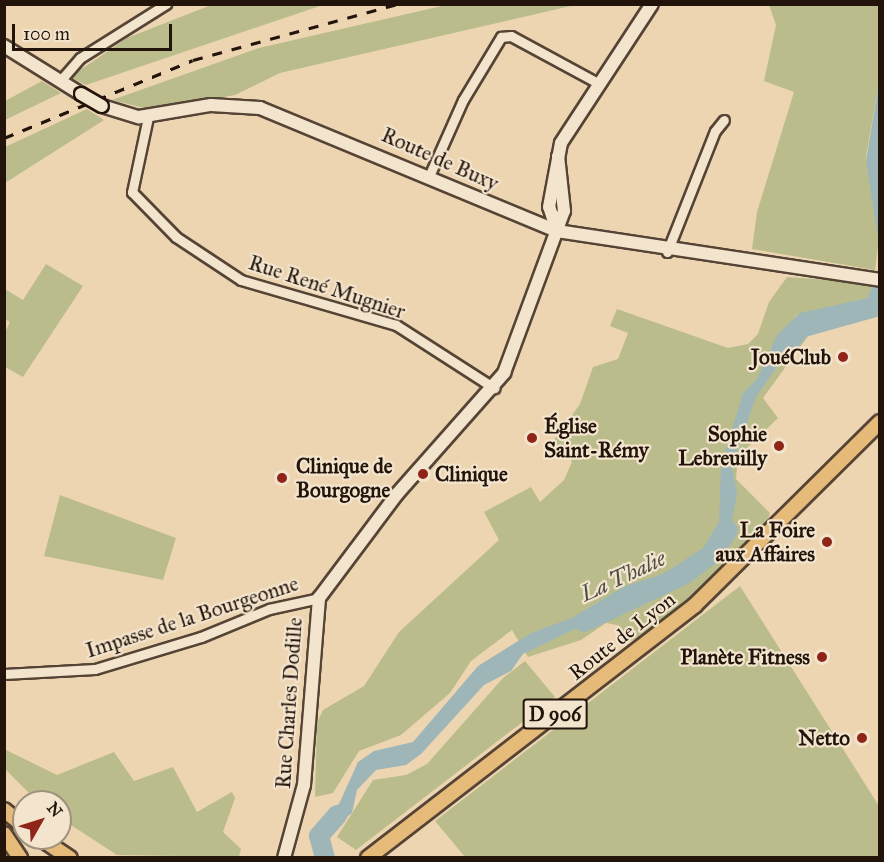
<!DOCTYPE html>
<meta charset="utf-8">
<style>
body{margin:0}
#map{position:relative;width:884px;height:862px;overflow:hidden;background:#edd5b2;font-family:"IM FELL Great Primer",serif}
div>[style]{position:absolute}
[style*='--x']{left:calc(var(--x)*1px);top:calc(var(--y)*1px);width:calc(var(--w)*1px);rotate:calc(var(--a)*1deg)}
.green>*{inset:0;background:#babd8b}
.water>*{inset:0;background:#9eb6b7}
.river>*{height:20px;margin:-10px;padding:0 10px;transform-origin:10px;border-radius:10px;background:#9eb6b7}
.roads{filter:drop-shadow(2px 0 #554435) drop-shadow(-2px 0 #554435) drop-shadow(0 2px #554435) drop-shadow(0 -2px #554435)}
.minor>*{height:9px;margin:-4.5px;padding:0 4.5px;transform-origin:4.5px;border-radius:4.5px;background:#f3e4cd}
.secondary>*{height:12px;margin:-6px;padding:0 6px;transform-origin:6px;border-radius:6px;background:#f3e4cd}
.primary>*{height:14px;margin:-7px;padding:0 7px;transform-origin:7px;border-radius:7px;background:#e6ba79}
.rail>*{height:3px;margin-top:-1.5px;transform-origin:0;background:repeating-linear-gradient(90deg,#22140b 0 10px,transparent 0 20px)}
.bridges{filter:drop-shadow(2px 0 #22140b) drop-shadow(-2px 0 #22140b) drop-shadow(0 2px #22140b) drop-shadow(0 -2px #22140b)}
.secondary-bridge>*{height:12px;margin:-6px;padding:0 6px;transform-origin:6px;border-radius:6px;background:#f3e4cd}
.dots>*{width:16px;height:16px;translate:-50% -50%;box-sizing:border-box;border:3px solid #f3e4cd;border-radius:50%}
span{translate:-50% -50%;white-space:nowrap;text-align:center;line-height:1.15;-webkit-text-stroke:4.5px #f3e4cd;paint-order:stroke}
.shield-label span{padding:2px 4px;background:#f3e4cd;border:2px solid;border-radius:4px;-webkit-text-stroke-width:0}
.shield-label{font-size:20px;color:#22140b;font-weight:700}
.street-label{font-size:21px;color:#22140b}
.poi-label{font-size:21px;color:#22140b;font-weight:700}
.right{translate:-100% -50%;text-align:right}
.left{translate:0 -50%;text-align:left}
.water-label{font-size:22px;color:#4d4d47;font-style:italic}
.frame{position:absolute;inset:0;border:6px solid #22140b;pointer-events:none}
.north{position:absolute;left:12px;top:790px;width:60px;height:60px;box-sizing:border-box;background:#f3e4cd;border:2px solid #9f917f;border-radius:50%;rotate:51deg;font-size:16px;font-weight:700;line-height:24px;text-align:center;color:#22140b}
.north::after{content:'';display:block;margin:auto;width:21px;height:27px;background:#8f2418;clip-path:polygon(50% 0,100% 100%,50% 72%,0 100%)}
.scale{position:absolute;left:12px;top:24px;width:160px;height:27px;box-sizing:border-box;border:3px solid #22140b;border-top:0;padding-left:8px;font-size:18px;line-height:21px;white-space:nowrap;color:#22140b;-webkit-text-stroke:4px #f3e4cd;paint-order:stroke}
</style>
<div id="map">
<div class="green">
<div style="clip-path:polygon(211px 5px,323px 5px,86px 85px,70px 77px,127px 38px)"></div>
<div style="clip-path:polygon(446px 5px,575px 5px,280px 73px,235px 95px,152px 110px,112px 100px,259px 48px)"></div>
<div style="clip-path:polygon(769px 5px,879px 5px,879px 82px,866px 157px,879px 238px,875px 270px,752px 249px,757px 212px,794px 92px,764px 81px,776px 25px)"></div>
<div style="clip-path:polygon(42px 81px,61px 93px,5px 120px,5px 101px)"></div>
<div style="clip-path:polygon(87px 109px,104px 120px,5px 183px,5px 147px)"></div>
<div style="clip-path:polygon(46px 264px,83px 286px,23px 377px,5px 367px,5px 332px,10px 322px,5px 319px,5px 289px,23px 300px)"></div>
<div style="clip-path:polygon(787px 277px,874px 283px,867px 298px,795px 316px,814px 328px,763px 398px,778px 418px,747px 448px,737px 467px,736px 479px,770px 513px,764px 531px,648px 635px,627px 642px,617px 625px,606px 623px,581px 640px,528px 657px,512px 630px,471px 661px,450px 693px,401px 735px,359px 751px,333px 793px,315px 797px,317px 723px,323px 710px,364px 686px,399px 632px,499px 540px,484px 512px,531px 487px,540px 502px,564px 480px,572px 462px,554px 440px,580px 404px,593px 367px,618px 359px,628px 333px,610px 326px,617px 309px,728px 348px,748px 344px,758px 334px,769px 302px)"></div>
<div style="clip-path:polygon(60px 495px,176px 538px,163px 580px,44px 556px)"></div>
<div style="clip-path:polygon(740px 586px,879px 806px,879px 857px,465px 857px,435px 821px)"></div>
<div style="clip-path:polygon(525px 661px,555px 697px,356px 850px,337px 837px,373px 780px,406px 775px,427px 764px,503px 678px)"></div>
<div style="clip-path:polygon(4px 749px,57px 775px,114px 752px,134px 781px,173px 767px,197px 812px,232px 792px,235px 798px,223px 832px,241px 849px,239px 857px,117px 855px,60px 818px,60px 802px,40px 802px,29px 793px,5px 769px)"></div>
</div>
<div class="water">
<div style="clip-path:polygon(879px 82px,878px 161px,879px 244px,866px 161px)"></div>
<div style="clip-path:polygon(874px 283px,879px 284px,879px 305px,806px 325px,756px 397px,732px 466px,737px 494px,731px 526px,719px 547px,670px 583px,523px 654px,511px 671px,484px 685px,421px 754px,406px 765px,376px 770px,357px 790px,352px 813px,325px 834px,312px 836px,316px 824px,339px 804px,358px 762px,374px 751px,413px 742px,478px 666px,531px 633px,572px 618px,623px 587px,663px 574px,703px 548px,719px 522px,721px 466px,743px 393px,757px 379px,777px 335px,800px 313px,867px 298px)"></div>
</div>
<div class="river">
<div style="--x:787;--y:346;--w:22;--a:-54"></div>
<div style="--x:800;--y:328;--w:75;--a:-15.5"></div>
<div style="--x:872;--y:308;--w:11;--a:-45"></div>
<div style="--x:584;--y:622;--w:112;--a:-25.4"></div>
<div style="--x:685;--y:574;--w:35;--a:-37"></div>
<div style="--x:713;--y:553;--w:27;--a:-57"></div>
<div style="--x:325;--y:858;--w:23;--a:-105"></div>
<div style="--x:319;--y:836;--w:28;--a:-49"></div>
</div>
<div class="roads">
<div class="minor">
<div style="--x:60;--y:81;--w:30;--a:-49"></div>
<div style="--x:80;--y:58;--w:102;--a:-32.1"></div>
<div style="--x:148;--y:117;--w:77;--a:102"></div>
<div style="--x:132;--y:192;--w:63;--a:45.6"></div>
<div style="--x:176;--y:237;--w:78;--a:33.5"></div>
<div style="--x:241;--y:280;--w:161;--a:16.2"></div>
<div style="--x:396;--y:325;--w:117;--a:32.7"></div>
<div style="--x:430;--y:174;--w:81;--a:-66"></div>
<div style="--x:463;--y:100;--w:74;--a:-58.9"></div>
<div style="--x:501;--y:37;--w:10;--a:-6"></div>
<div style="--x:511;--y:36;--w:99;--a:28.4"></div>
<div style="--x:667;--y:252;--w:130;--a:-68.4"></div>
<div style="--x:715;--y:131;--w:14;--a:-51"></div>
<div style="--x:4;--y:674;--w:91;--a:-3.1"></div>
<div style="--x:95;--y:669;--w:111;--a:-16.8"></div>
<div style="--x:201;--y:637;--w:74;--a:-22.4"></div>
<div style="--x:269;--y:609;--w:51;--a:-12.4"></div>
</div>
<div class="secondary">
<div style="--x:4;--y:46;--w:91;--a:31.9"></div>
<div style="--x:102;--y:106;--w:39;--a:17"></div>
<div style="--x:139;--y:117;--w:73;--a:-9.5"></div>
<div style="--x:211;--y:105;--w:49;--a:3.5"></div>
<div style="--x:260;--y:108;--w:321;--a:22.5"></div>
<div style="--x:557;--y:231;--w:327;--a:8.6"></div>
<div style="--x:557;--y:231;--w:25;--a:-108"></div>
<div style="--x:549;--y:207;--w:65;--a:-79.4"></div>
<div style="--x:561;--y:143;--w:166;--a:-56.8"></div>
<div style="--x:284;--y:858;--w:76;--a:-74.7"></div>
<div style="--x:304;--y:785;--w:188;--a:-85.4"></div>
<div style="--x:319;--y:598;--w:130;--a:-53.1"></div>
<div style="--x:397;--y:494;--w:162;--a:-48.5"></div>
<div style="--x:504;--y:373;--w:173;--a:-69.7"></div>
<div style="--x:564;--y:211;--w:55;--a:-96.2"></div>
</div>
<div class="primary">
<div style="--x:4;--y:810;--w:26;--a:39"></div>
<div style="--x:4;--y:834;--w:29;--a:56"></div>
<div style="--x:40;--y:838;--w:36;--a:34"></div>
<div style="--x:368;--y:858;--w:413;--a:-37.7"></div>
<div style="--x:695;--y:605;--w:260;--a:-44.7"></div>
</div>
</div>
<div class="rail">
<div style="--x:4;--y:138;--w:204;--a:-22.4"></div>
<div style="--x:193;--y:60;--w:213;--a:-15.3"></div>
</div>
<div class="bridges">
<div class="secondary-bridge">
<div style="--x:81;--y:94;--w:24;--a:30"></div>
</div>
</div>
<div class="dots">
<div style="left:843px;top:357px;background:#8f2418"></div>
<div style="left:532px;top:438px;background:#8f2418"></div>
<div style="left:779px;top:446px;background:#8f2418"></div>
<div style="left:423px;top:474px;background:#8f2418"></div>
<div style="left:282px;top:478px;background:#8f2418"></div>
<div style="left:827px;top:542px;background:#8f2418"></div>
<div style="left:822px;top:657px;background:#8f2418"></div>
<div style="left:862px;top:738px;background:#8f2418"></div>
</div>
<div class="shield-label">
<span style="left:555px;top:714px">D 906</span>
</div>
<div class="street-label">
<span style="left:440px;top:159px;rotate:24deg">Route de Buxy</span>
<span style="left:327px;top:287px;rotate:18deg">Rue René Mugnier</span>
<span style="left:192px;top:617px;rotate:-18deg">Impasse de la Bourgeonne</span>
<span style="left:622px;top:636px;rotate:-38deg">Route de Lyon</span>
<span style="left:289px;top:703px;rotate:-86deg">Rue Charles Dodille</span>
</div>
<div class="poi-label">
<span class="right" style="left:831px;top:357px">JouéClub</span>
<span class="left" style="left:544px;top:438px">Église<br>Saint-Rémy</span>
<span class="right" style="left:767px;top:446px">Sophie<br>Lebreuilly</span>
<span class="left" style="left:296px;top:478px">Clinique de<br>Bourgogne</span>
<span class="left" style="left:435px;top:474px">Clinique</span>
<span class="right" style="left:815px;top:542px">La Foire<br>aux Affaires</span>
<span class="right" style="left:810px;top:657px">Planète Fitness</span>
<span class="right" style="left:850px;top:738px">Netto</span>
</div>
<div class="water-label">
<span style="left:623px;top:576px;rotate:-25deg">La Thalie</span>
</div>
<div class="frame"></div>
<div class="north">N</div>
<div class="scale">100 m</div>
</div>
